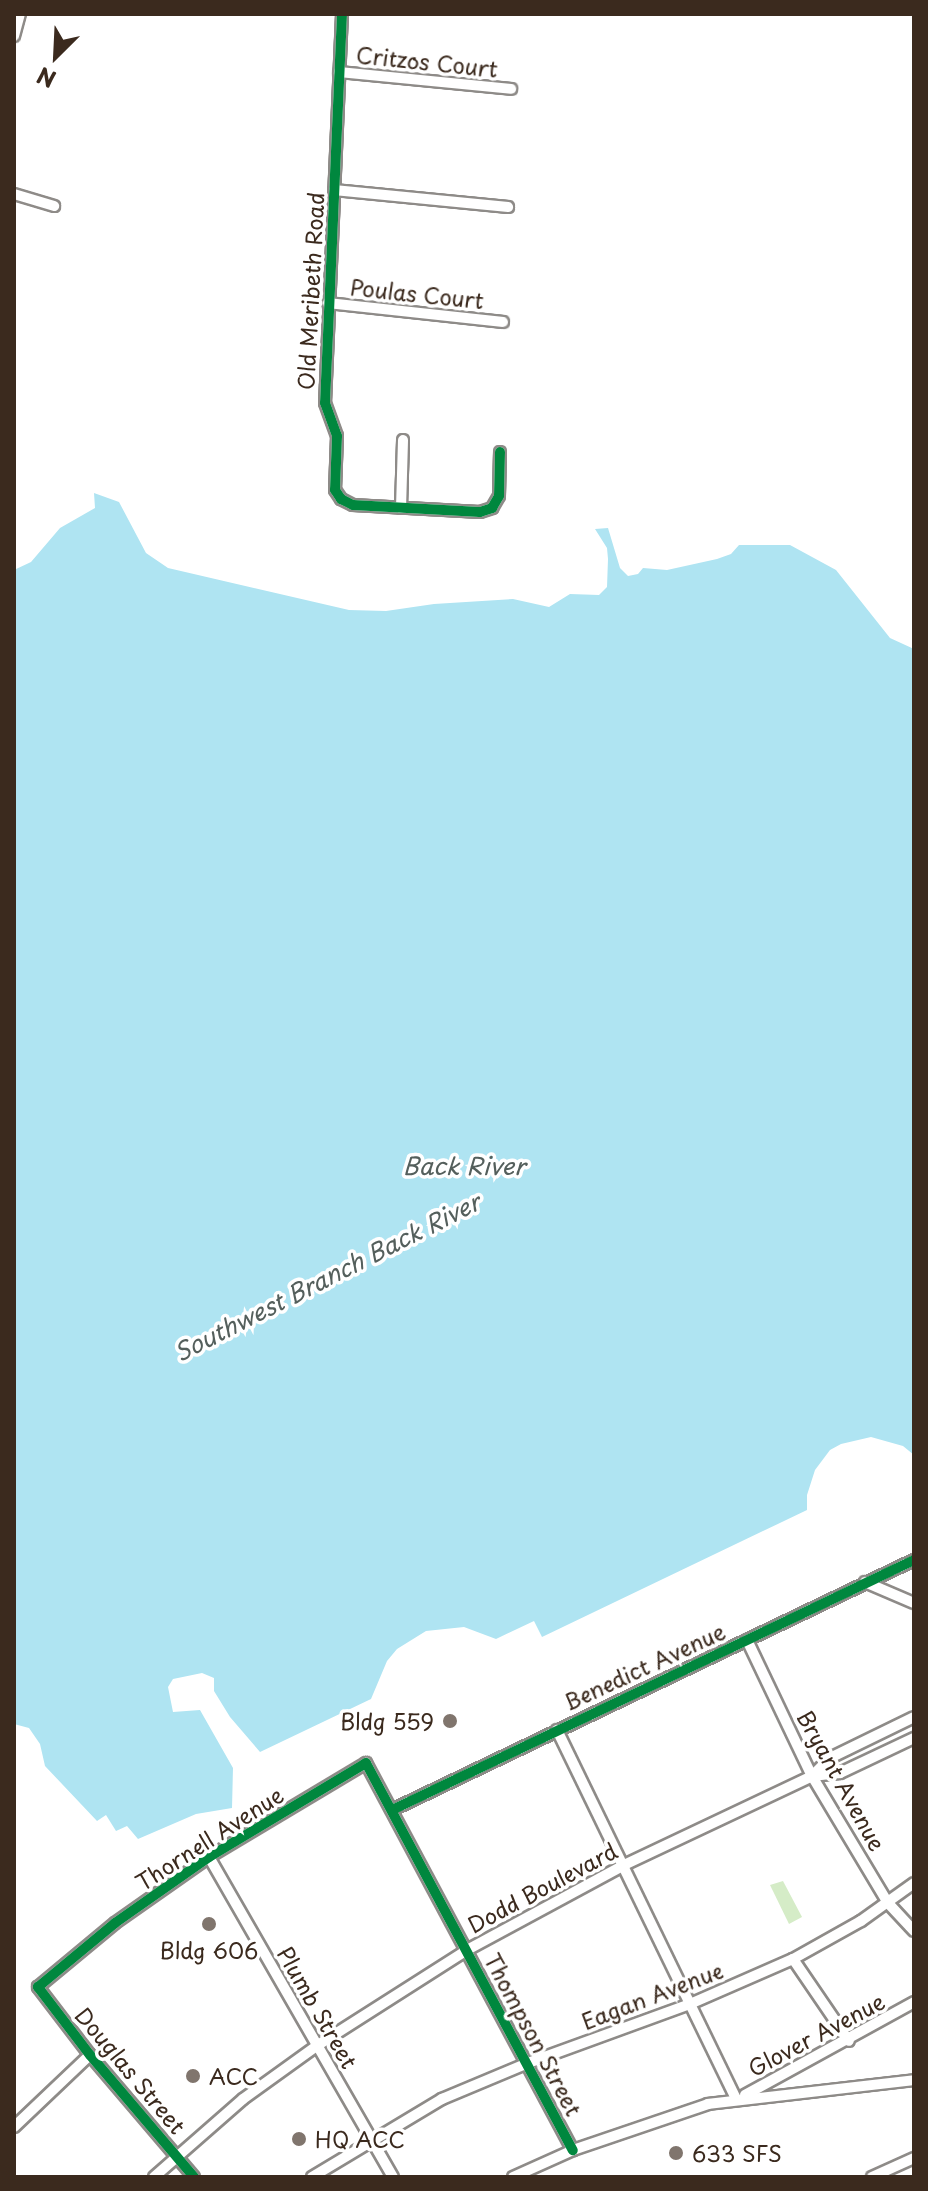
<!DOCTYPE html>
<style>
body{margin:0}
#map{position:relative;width:928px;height:2191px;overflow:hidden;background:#fff;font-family:"Playpen Sans",sans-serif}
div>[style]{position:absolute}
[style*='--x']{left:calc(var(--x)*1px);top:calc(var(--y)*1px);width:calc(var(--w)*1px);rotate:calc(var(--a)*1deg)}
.green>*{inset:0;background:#d5ecc7}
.water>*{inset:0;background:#afe4f2}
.roads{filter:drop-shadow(2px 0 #8e8b88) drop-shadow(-2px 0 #8e8b88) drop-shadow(0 2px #8e8b88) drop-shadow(0 -2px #8e8b88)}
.minor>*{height:10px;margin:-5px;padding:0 5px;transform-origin:5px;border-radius:5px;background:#fff}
.cycleway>*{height:10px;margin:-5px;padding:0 5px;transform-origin:5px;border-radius:5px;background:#00873e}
.dots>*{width:22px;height:22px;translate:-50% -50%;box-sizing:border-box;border:4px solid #fff;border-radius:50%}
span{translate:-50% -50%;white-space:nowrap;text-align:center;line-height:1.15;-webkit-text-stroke:7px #fff;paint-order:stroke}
.street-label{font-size:22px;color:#3b2a1e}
.poi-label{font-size:22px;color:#3b2a1e}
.right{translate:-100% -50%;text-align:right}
.left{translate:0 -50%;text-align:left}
.water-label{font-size:24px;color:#545f5c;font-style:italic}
.frame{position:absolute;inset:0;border:16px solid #3b2a1e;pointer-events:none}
.north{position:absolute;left:16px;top:16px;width:80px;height:80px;-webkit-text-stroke:6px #fff;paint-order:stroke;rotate:204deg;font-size:22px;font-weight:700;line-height:32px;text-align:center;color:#3b2a1e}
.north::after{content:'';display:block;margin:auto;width:28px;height:36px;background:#3b2a1e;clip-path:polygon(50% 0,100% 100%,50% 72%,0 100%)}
</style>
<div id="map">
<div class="green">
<div style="clip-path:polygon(783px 1881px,802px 1917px,789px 1924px,770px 1885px)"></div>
</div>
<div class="water">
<div style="clip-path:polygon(94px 493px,119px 502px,146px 553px,168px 568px,349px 610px,386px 611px,434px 604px,513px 599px,549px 607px,570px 594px,599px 595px,607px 587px,608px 559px,607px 548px,595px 529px,608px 528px,620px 568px,628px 576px,638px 574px,643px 568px,667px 570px,717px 559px,731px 554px,739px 545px,790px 545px,836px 570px,890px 638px,914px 649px,914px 1455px,903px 1446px,871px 1437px,841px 1444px,830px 1450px,815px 1470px,807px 1495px,807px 1510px,542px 1637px,534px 1621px,496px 1639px,464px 1627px,426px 1631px,397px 1649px,387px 1661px,371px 1699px,260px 1752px,230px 1717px,214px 1691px,214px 1678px,202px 1673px,173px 1679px,168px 1687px,173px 1712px,200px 1710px,233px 1768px,232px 1808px,196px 1814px,138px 1839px,127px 1826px,116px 1831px,106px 1815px,97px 1821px,45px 1766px,40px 1744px,29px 1728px,14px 1724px,14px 570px,31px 562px,60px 528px,95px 508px)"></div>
</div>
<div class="roads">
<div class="minor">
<div style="--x:342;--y:14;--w:389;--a:92.5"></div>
<div style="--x:325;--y:403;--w:35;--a:70"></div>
<div style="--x:337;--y:436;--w:54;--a:92.1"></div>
<div style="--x:335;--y:490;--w:11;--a:56"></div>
<div style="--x:341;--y:499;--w:13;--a:27"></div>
<div style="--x:353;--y:505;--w:127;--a:3.2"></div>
<div style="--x:480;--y:512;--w:13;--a:-18"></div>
<div style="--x:492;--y:508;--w:14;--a:-60"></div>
<div style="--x:499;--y:496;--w:44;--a:-88.7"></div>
<div style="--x:14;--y:36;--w:23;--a:-75"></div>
<div style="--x:339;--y:72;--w:173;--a:5.6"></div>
<div style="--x:334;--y:190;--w:175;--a:5.6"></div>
<div style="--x:14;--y:194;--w:42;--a:16.7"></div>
<div style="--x:328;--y:303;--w:176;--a:6.2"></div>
<div style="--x:401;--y:508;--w:68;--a:-88.3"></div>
<div style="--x:865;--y:1582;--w:53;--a:23.2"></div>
<div style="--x:747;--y:1640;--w:151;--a:64.5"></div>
<div style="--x:812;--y:1776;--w:148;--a:59.1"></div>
<div style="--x:888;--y:1903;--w:38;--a:47"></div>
<div style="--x:557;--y:1730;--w:410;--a:64.1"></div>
<div style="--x:812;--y:1776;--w:25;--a:-45"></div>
<div style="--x:830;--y:1758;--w:93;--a:-26"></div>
<div style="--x:392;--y:1810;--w:579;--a:-25.59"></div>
<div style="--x:209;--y:1857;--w:369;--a:60.1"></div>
<div style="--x:793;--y:1959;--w:99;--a:55.7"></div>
<div style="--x:745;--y:2095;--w:193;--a:-28.8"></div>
<div style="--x:14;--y:2127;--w:105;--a:-43.5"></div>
<div style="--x:154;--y:2177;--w:118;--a:-41.2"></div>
<div style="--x:243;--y:2099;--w:92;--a:-35.8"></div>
<div style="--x:318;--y:2045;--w:177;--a:-32.5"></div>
<div style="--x:467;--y:1950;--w:179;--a:-28.4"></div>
<div style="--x:624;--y:1865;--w:208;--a:-25.3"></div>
<div style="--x:812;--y:1776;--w:28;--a:-6"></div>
<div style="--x:840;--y:1773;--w:82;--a:-25.3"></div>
<div style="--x:194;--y:2177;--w:160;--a:-130.4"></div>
<div style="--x:90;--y:2055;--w:86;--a:-127.4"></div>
<div style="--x:38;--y:1987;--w:100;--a:-39.7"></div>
<div style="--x:115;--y:1923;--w:115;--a:-35.1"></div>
<div style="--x:209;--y:1857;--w:183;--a:-30.9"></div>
<div style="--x:366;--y:1763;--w:439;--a:61.9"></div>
<div style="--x:312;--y:2177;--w:152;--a:-31"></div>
<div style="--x:442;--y:2099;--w:93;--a:-22.7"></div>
<div style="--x:528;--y:2063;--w:172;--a:-20"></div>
<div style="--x:690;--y:2004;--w:112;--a:-23.6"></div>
<div style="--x:793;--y:1959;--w:78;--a:-29.2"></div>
<div style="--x:861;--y:1921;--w:65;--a:-35.6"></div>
<div style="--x:513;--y:2177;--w:66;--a:-24.2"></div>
<div style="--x:573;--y:2150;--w:143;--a:-18.8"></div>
<div style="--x:708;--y:2104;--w:207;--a:-6.6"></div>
<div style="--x:872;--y:2177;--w:46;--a:-24.3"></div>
</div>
</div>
<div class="cycleway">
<div style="--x:342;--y:14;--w:389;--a:92.5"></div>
<div style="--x:325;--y:403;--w:35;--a:70"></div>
<div style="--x:337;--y:436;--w:54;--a:92.1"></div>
<div style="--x:335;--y:490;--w:11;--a:56"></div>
<div style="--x:341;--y:499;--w:13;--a:27"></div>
<div style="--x:353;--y:505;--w:127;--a:3.2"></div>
<div style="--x:480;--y:512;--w:13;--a:-18"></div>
<div style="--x:492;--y:508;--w:14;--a:-60"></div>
<div style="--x:499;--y:496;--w:44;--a:-88.7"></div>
<div style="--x:392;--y:1810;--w:579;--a:-25.59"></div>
<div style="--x:194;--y:2177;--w:160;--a:-130.4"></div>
<div style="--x:90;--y:2055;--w:86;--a:-127.4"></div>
<div style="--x:38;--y:1987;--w:100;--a:-39.7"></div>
<div style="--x:115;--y:1923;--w:115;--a:-35.1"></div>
<div style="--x:209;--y:1857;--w:183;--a:-30.9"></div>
<div style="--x:366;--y:1763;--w:439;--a:61.9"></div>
</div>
<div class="dots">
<div style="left:450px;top:1721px;background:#80756d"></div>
<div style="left:209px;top:1924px;background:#80756d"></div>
<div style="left:193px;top:2076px;background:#80756d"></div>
<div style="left:299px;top:2139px;background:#80756d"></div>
<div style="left:676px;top:2153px;background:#80756d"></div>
</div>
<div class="street-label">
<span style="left:427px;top:61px;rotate:6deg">Critzos Court</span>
<span style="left:310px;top:291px;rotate:-87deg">Old Meribeth Road</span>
<span style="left:417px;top:293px;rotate:6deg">Poulas Court</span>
<span style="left:644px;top:1666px;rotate:-25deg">Benedict Avenue</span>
<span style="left:842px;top:1780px;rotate:61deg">Bryant Avenue</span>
<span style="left:209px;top:1838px;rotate:-33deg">Thornell Avenue</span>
<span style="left:542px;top:1887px;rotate:-28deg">Dodd Boulevard</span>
<span style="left:652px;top:1995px;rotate:-21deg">Eagan Avenue</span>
<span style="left:318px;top:2007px;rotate:60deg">Plumb Street</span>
<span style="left:534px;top:2034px;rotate:62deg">Thompson Street</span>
<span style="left:816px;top:2034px;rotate:-28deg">Glover Avenue</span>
<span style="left:131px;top:2070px;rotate:50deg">Douglas Street</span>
</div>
<div class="poi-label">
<span class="right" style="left:434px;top:1721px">Bldg 559</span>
<span style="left:209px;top:1950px">Bldg 606</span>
<span class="left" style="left:209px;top:2076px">ACC</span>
<span class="left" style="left:315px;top:2139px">HQ ACC</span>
<span class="left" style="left:692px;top:2153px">633 SFS</span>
</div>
<div class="water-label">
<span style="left:464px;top:1166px">Back River</span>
<span style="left:327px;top:1277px;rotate:-27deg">Southwest Branch Back River</span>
</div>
<div class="frame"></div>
<div class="north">N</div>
</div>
